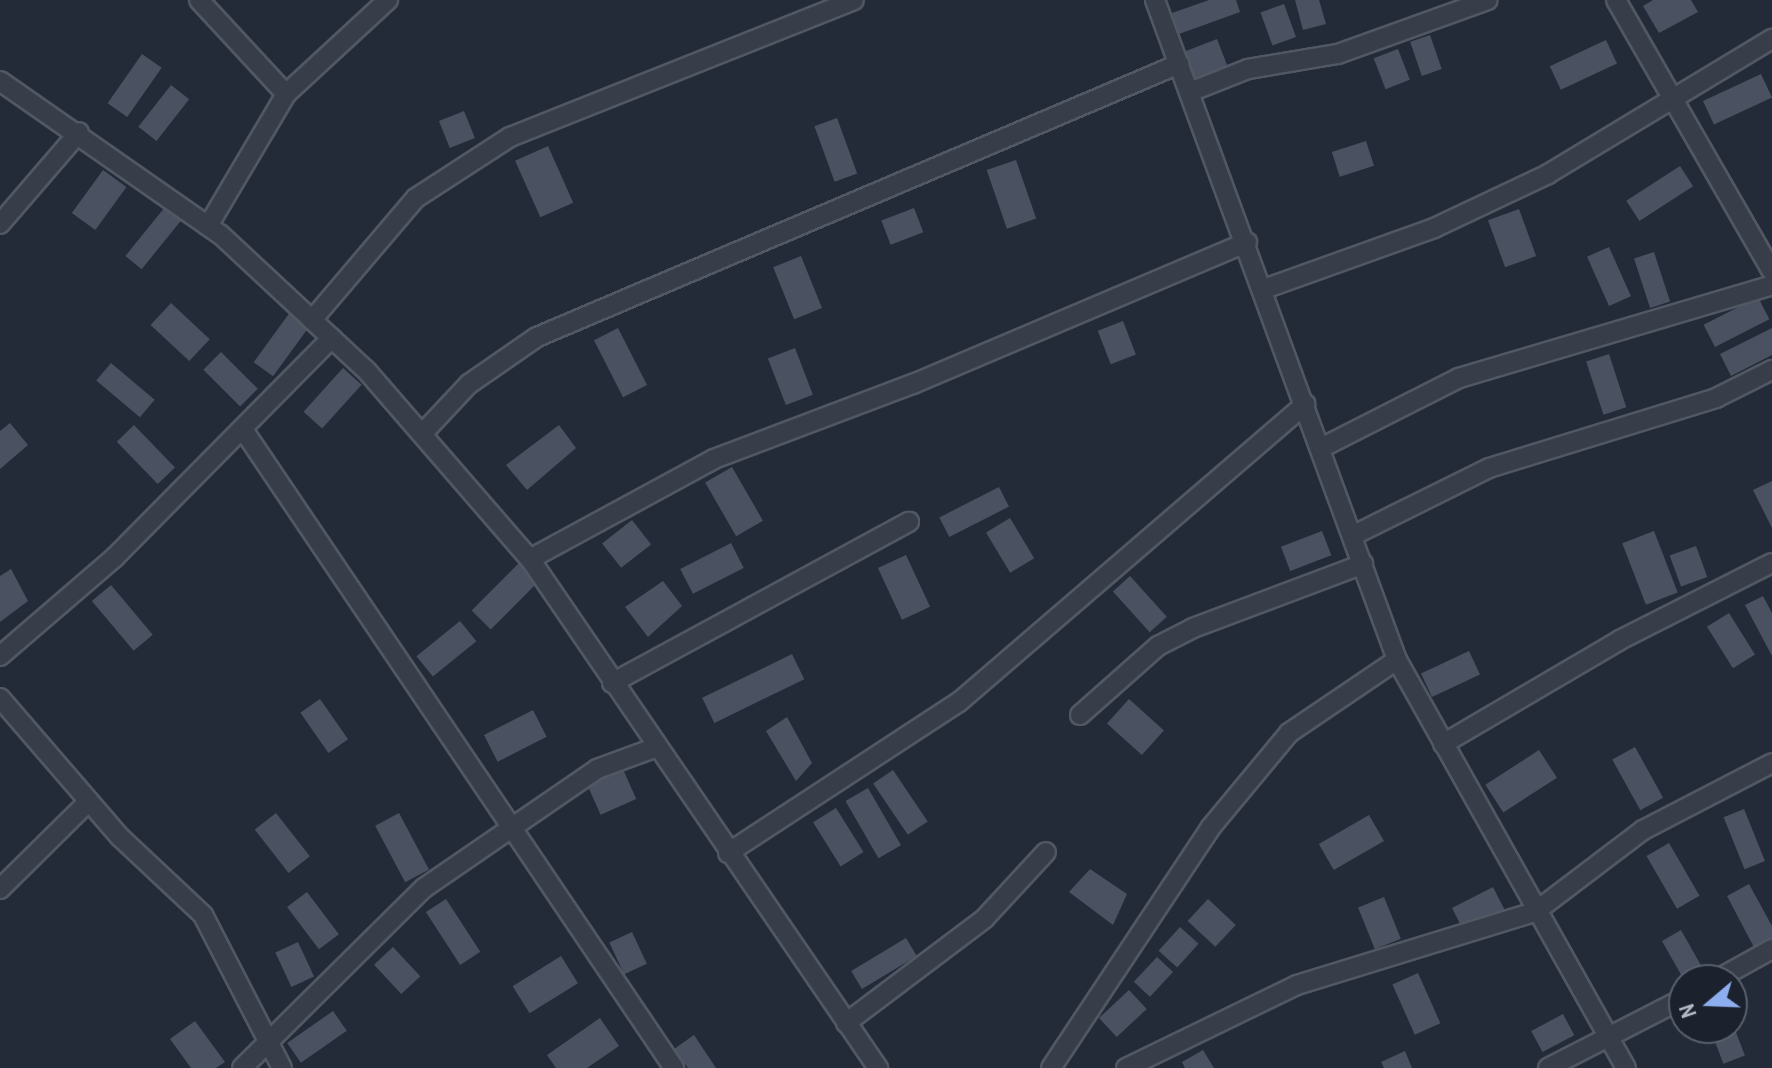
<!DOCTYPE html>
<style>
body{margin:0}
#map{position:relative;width:1772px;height:1068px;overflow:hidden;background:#232b38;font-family:"Archivo Narrow",sans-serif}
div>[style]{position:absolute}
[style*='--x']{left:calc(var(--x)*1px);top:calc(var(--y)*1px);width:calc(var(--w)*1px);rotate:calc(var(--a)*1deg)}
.building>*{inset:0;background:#4a5262;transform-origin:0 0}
.roads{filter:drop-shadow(2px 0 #525863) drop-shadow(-2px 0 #525863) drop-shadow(0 2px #525863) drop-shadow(0 -2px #525863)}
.minor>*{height:18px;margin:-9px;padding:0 9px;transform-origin:9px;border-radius:9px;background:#373d49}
span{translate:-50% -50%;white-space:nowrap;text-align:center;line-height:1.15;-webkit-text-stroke:6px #1c222d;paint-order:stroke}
.north{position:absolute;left:1668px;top:964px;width:80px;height:80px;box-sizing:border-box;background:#1c222d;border:2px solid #585e6a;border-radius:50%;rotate:251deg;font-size:22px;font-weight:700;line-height:32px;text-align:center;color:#b2b8c5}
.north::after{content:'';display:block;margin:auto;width:28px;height:36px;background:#8daeef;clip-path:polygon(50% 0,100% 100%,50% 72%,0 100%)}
</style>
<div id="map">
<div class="building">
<div style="clip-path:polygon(1209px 0,1236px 0,1240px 12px,1179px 34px,1172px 13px)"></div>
<div style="clip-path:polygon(1295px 0,1319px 0,1326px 24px,1303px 30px)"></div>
<div style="clip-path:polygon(1653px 0,1691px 0,1698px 12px,1659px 33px,1643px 6px)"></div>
<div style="left:1284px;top:4px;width:35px;height:25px;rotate:70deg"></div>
<div style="left:1430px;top:35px;width:36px;height:21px;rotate:71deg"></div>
<div style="left:1217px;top:39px;width:30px;height:36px;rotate:69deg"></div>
<div style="left:1606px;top:40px;width:26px;height:62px;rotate:65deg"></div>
<div style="left:1398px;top:49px;width:33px;height:26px;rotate:69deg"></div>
<div style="left:142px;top:54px;width:24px;height:60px;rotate:35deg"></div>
<div style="left:1761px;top:74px;width:26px;height:64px;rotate:65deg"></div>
<div style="left:171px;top:85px;width:23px;height:53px;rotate:38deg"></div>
<div style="left:464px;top:111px;width:29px;height:27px;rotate:68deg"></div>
<div style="left:837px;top:118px;width:59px;height:24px;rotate:70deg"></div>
<div style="left:1366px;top:141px;width:26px;height:36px;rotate:72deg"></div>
<div style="left:548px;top:146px;width:62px;height:36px;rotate:66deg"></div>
<div style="left:1016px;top:160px;width:62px;height:31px;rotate:71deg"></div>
<div style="left:1680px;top:166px;width:24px;height:64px;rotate:57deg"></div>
<div style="left:103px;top:170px;width:29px;height:53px;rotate:36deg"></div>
<div style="left:165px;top:207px;width:21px;height:63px;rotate:39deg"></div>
<div style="left:914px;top:208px;width:26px;height:35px;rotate:69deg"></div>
<div style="left:1519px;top:209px;width:50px;height:33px;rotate:70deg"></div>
<div style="left:1609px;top:247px;width:54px;height:24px;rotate:66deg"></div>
<div style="left:1654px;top:252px;width:52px;height:21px;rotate:72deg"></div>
<div style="left:801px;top:256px;width:56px;height:30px;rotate:68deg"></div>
<div style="left:1758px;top:297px;width:25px;height:61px;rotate:63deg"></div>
<div style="left:171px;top:303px;width:53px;height:30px;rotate:43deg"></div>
<div style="left:296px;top:304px;width:24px;height:72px;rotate:36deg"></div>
<div style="left:1123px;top:321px;width:36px;height:27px;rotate:69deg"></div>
<div style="left:618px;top:328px;width:64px;height:27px;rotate:63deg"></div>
<div style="clip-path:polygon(1772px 328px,1772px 355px,1731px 376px,1720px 354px)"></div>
<div style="left:795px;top:348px;width:50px;height:29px;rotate:69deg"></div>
<div style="left:221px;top:352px;width:52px;height:25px;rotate:45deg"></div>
<div style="left:1609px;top:354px;width:56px;height:24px;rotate:72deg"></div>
<div style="left:111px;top:363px;width:57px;height:23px;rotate:40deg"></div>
<div style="left:343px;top:368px;width:25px;height:59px;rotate:42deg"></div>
<div style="clip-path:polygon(10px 423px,28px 445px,0 469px,0 431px)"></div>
<div style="left:134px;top:425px;width:59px;height:24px;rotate:46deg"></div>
<div style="clip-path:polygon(559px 425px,576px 448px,527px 490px,506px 465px)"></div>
<div style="left:732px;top:467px;width:62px;height:31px;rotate:60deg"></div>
<div style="clip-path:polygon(1772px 481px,1772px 528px,1753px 490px)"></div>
<div style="left:999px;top:487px;width:22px;height:67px;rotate:63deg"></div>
<div style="left:1010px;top:518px;width:47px;height:28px;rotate:59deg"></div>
<div style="left:632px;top:520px;width:31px;height:38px;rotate:52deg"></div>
<div style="left:1322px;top:531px;width:26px;height:44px;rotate:69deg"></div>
<div style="left:1654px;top:531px;width:66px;height:34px;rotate:69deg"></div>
<div style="left:731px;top:543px;width:28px;height:57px;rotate:63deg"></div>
<div style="left:1696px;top:546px;width:33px;height:28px;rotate:70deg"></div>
<div style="left:906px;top:555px;width:57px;height:31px;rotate:65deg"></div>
<div style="left:519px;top:563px;width:27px;height:67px;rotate:45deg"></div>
<div style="clip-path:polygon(11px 569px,28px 601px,0 622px,0 576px)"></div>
<div style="left:1130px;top:576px;width:55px;height:23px;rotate:48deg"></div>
<div style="clip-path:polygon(663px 581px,682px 606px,648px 637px,625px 607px)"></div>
<div style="left:111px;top:585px;width:65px;height:25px;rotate:50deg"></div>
<div style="clip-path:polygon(1763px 596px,1772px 613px,1772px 656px,1745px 605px)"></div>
<div style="left:1729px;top:613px;width:49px;height:26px;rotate:58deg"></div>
<div style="left:460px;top:621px;width:26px;height:56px;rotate:51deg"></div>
<div style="left:1469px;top:651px;width:26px;height:53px;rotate:65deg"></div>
<div style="left:792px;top:654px;width:28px;height:100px;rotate:64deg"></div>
<div style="left:320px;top:699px;width:49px;height:24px;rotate:55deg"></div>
<div style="left:1129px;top:699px;width:47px;height:33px;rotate:42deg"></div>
<div style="left:533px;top:710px;width:30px;height:55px;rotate:63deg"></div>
<div style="clip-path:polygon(787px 717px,812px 763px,796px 781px,766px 731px)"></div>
<div style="left:1635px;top:747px;width:58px;height:26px;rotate:61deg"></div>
<div style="left:1539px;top:750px;width:33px;height:64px;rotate:57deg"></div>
<div style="left:622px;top:767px;width:35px;height:39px;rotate:66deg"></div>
<div style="left:893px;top:770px;width:62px;height:24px;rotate:56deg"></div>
<div style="left:868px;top:788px;width:66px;height:26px;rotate:60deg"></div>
<div style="left:836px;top:808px;width:52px;height:27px;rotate:58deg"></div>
<div style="left:1744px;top:809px;width:56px;height:22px;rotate:68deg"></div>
<div style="left:276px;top:813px;width:55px;height:27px;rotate:52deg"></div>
<div style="left:399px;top:813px;width:64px;height:27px;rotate:62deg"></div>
<div style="left:1369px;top:815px;width:30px;height:58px;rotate:60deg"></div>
<div style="left:1669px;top:843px;width:61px;height:26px;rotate:60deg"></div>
<div style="clip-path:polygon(1090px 869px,1127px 894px,1113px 925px,1069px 892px)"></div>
<div style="clip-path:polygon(1749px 884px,1772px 926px,1772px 948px,1758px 955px,1727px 896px)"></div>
<div style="left:1493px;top:887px;width:27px;height:46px;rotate:63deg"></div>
<div style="left:307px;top:892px;width:53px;height:25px;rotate:53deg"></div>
<div style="left:1384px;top:897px;width:45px;height:28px;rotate:68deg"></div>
<div style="left:446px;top:899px;width:63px;height:24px;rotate:57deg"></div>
<div style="left:1208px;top:899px;width:38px;height:30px;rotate:43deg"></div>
<div style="left:1180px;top:927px;width:25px;height:32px;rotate:42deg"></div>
<div style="clip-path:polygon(1681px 930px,1707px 976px,1699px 980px,1684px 980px,1662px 941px)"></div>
<div style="left:632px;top:932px;width:35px;height:25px;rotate:65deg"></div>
<div style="left:906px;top:938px;width:21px;height:64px;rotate:59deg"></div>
<div style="left:298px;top:942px;width:38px;height:25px;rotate:65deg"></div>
<div style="left:393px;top:947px;width:40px;height:26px;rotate:47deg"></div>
<div style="left:561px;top:956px;width:32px;height:57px;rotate:58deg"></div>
<div style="left:1157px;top:957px;width:22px;height:34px;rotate:43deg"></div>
<div style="left:1418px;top:973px;width:55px;height:28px;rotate:66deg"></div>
<div style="left:1129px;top:990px;width:26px;height:41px;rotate:47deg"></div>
<div style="left:333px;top:1011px;width:24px;height:56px;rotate:55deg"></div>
<div style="left:1563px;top:1014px;width:24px;height:36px;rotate:62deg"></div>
<div style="clip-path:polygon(600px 1018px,619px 1046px,587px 1068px,556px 1068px,547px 1055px)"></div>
<div style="clip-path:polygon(195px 1021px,225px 1062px,216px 1068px,191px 1068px,170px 1039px)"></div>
<div style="left:1732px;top:1022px;width:36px;height:23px;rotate:69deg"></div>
<div style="clip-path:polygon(694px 1035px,716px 1068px,688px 1068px,674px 1049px)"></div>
<div style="clip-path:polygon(1203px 1050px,1214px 1068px,1185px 1068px,1182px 1062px)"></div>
<div style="clip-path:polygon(1405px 1051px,1412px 1068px,1384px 1068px,1381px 1062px)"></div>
</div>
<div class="roads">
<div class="minor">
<div style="--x:199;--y:0;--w:128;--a:47.2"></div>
<div style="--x:1155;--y:0;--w:703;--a:69.86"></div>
<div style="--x:1397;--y:660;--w:468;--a:60.7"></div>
<div style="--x:1616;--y:0;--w:313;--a:60.1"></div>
<div style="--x:0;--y:81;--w:269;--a:34.9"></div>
<div style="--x:221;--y:235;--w:198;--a:43"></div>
<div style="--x:366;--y:370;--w:250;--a:49.1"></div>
<div style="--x:530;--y:559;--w:617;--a:55.64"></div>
<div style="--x:1190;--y:92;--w:62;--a:-21.6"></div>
<div style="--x:1248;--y:69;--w:91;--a:-9.5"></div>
<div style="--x:1338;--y:54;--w:159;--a:-19.8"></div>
<div style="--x:0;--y:224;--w:121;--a:-49.3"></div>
<div style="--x:208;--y:226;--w:153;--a:-59.4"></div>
<div style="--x:286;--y:94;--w:139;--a:-42.7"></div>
<div style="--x:1264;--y:289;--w:181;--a:-19.7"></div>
<div style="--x:1434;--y:228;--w:126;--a:-25.3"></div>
<div style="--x:1548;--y:174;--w:262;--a:-31.1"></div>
<div style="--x:312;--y:320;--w:160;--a:-49.6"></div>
<div style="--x:416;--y:198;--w:112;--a:-33"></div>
<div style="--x:510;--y:137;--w:370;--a:-21.7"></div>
<div style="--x:244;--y:431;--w:769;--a:55.98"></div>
<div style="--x:422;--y:434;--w:69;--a:-46.8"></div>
<div style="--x:469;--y:384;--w:83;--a:-34.7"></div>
<div style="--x:537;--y:337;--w:698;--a:-23.04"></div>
<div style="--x:1321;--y:448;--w:155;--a:-26.9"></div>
<div style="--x:1459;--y:378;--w:327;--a:-16.5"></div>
<div style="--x:1352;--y:536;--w:153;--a:-26.4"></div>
<div style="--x:1489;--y:468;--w:238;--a:-17.1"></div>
<div style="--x:1716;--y:398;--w:63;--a:-26.6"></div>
<div style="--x:530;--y:559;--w:209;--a:-28.5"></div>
<div style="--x:714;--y:459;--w:213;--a:-20.7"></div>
<div style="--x:913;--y:384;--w:363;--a:-23"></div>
<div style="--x:0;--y:656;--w:152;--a:-40.7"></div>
<div style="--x:115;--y:557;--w:308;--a:-45.3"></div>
<div style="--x:612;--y:683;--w:338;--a:-28.5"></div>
<div style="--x:0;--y:698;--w:184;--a:49.2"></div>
<div style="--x:120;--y:837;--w:114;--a:43.2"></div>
<div style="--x:203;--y:915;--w:172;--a:62.7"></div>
<div style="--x:1080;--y:715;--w:104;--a:-41.5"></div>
<div style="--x:1158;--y:646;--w:39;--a:-27"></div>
<div style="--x:1193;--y:628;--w:182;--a:-20.6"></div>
<div style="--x:1443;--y:744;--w:205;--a:-30.4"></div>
<div style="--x:1620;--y:640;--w:170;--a:-26.9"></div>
<div style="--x:728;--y:853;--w:276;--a:-33.2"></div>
<div style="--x:959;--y:702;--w:457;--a:-40.7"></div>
<div style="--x:0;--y:889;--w:124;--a:-44.7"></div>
<div style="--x:1716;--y:980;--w:64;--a:-29"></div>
<div style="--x:846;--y:1023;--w:173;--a:-37"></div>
<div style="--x:984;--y:919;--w:91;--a:-47.2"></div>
<div style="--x:242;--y:1068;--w:256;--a:-44.7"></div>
<div style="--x:424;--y:888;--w:210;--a:-34.5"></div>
<div style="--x:597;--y:769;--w:61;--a:-20.2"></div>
<div style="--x:1051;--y:1068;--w:289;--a:-56.4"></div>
<div style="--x:1211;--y:827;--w:122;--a:-50.3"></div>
<div style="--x:1289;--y:733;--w:130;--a:-34.1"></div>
<div style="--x:1126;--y:1068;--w:190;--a:-25.9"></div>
<div style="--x:1297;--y:985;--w:249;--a:-17.1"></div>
<div style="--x:1535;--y:912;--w:136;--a:-37.2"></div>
<div style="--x:1643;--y:830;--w:145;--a:-27.4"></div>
<div style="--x:1548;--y:1068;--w:153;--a:-27.2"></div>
</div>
</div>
<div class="north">N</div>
</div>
